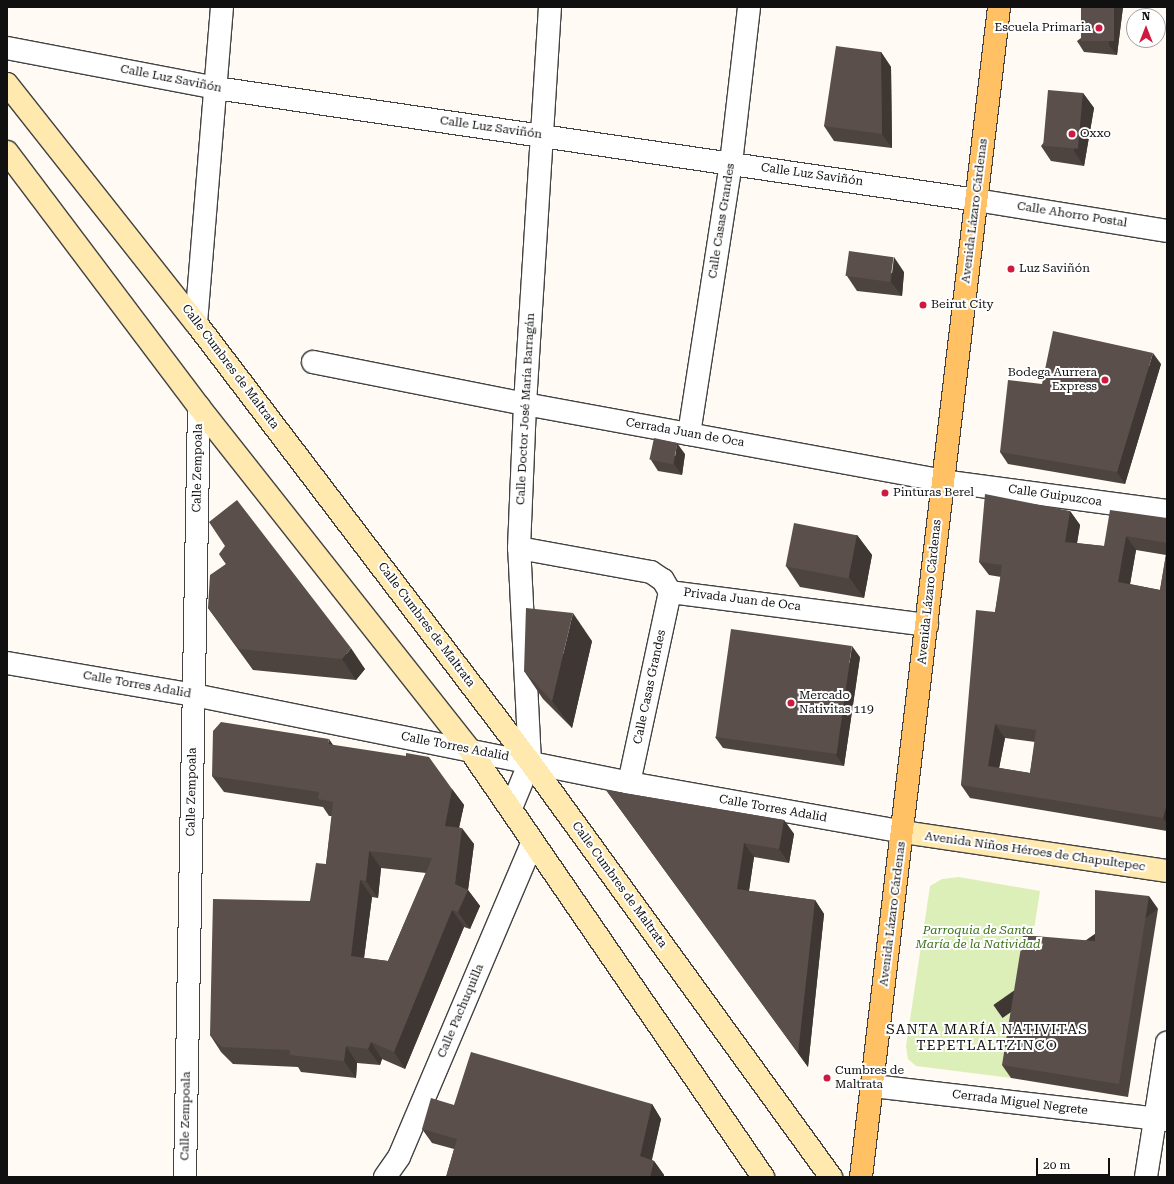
<!DOCTYPE html>
<meta charset="utf-8">
<style>
body{margin:0}
#map{position:relative;width:1174px;height:1184px;overflow:hidden;background:#fffbf4;font-family:"Roboto Serif",serif}
div>[style]{position:absolute}
[style*='--x']{left:calc(var(--x)*1px);top:calc(var(--y)*1px);width:calc(var(--w)*1px);rotate:calc(var(--a)*1deg)}
.green>*{inset:0;background:#ddefb8}
.roads{filter:drop-shadow(1px 0 #434343) drop-shadow(-1px 0 #434343) drop-shadow(0 1px #434343) drop-shadow(0 -1px #434343)}
.street>*{height:22px;margin:-11px;padding:0 11px;transform-origin:11px;border-radius:11px;background:#fff}
.secondary>*{height:22px;margin:-11px;padding:0 11px;transform-origin:11px;border-radius:11px;background:#ffe9af}
.primary>*{height:22px;margin:-11px;padding:0 11px;transform-origin:11px;border-radius:11px;background:#ffc164}
.wall>*{inset:0;background:#4d4440}
.shaded-wall>*{inset:0;background:#3f3734;transform-origin:0 0}
.building>*{inset:0;background:#5a4f4b;transform-origin:0 0}
.dots>*{width:11px;height:11px;translate:-50% -50%;box-sizing:border-box;border:2px solid #fff;border-radius:50%}
span{translate:-50% -50%;white-space:nowrap;text-align:center;line-height:1.15;-webkit-text-stroke:4px #fff;paint-order:stroke}
.poi-label{font-size:12px;color:#101010}
.right{translate:-100% -50%;text-align:right}
.left{translate:0 -50%;text-align:left}
.street-label{font-size:12px;color:#101010}
.park-label{font-size:12px;color:#397019;font-style:italic}
.quarter-label{font-size:14px;color:#101010;letter-spacing:1px}
.frame{position:absolute;inset:0;border:8px solid #101010;pointer-events:none}
.north{position:absolute;left:1126px;top:8px;width:40px;height:40px;box-sizing:border-box;background:#fff;border:1px solid #9f9f9f;border-radius:50%;rotate:0deg;font-size:11px;font-weight:700;line-height:16px;text-align:center;color:#101010}
.north::after{content:'';display:block;margin:auto;width:14px;height:18px;background:#d0193f;clip-path:polygon(50% 0,100% 100%,50% 72%,0 100%)}
.scale{position:absolute;left:1036px;top:1158px;width:74px;height:18px;box-sizing:border-box;border:2px solid #101010;border-top:0;padding-left:5px;font-size:12px;line-height:14px;white-space:nowrap;color:#101010;-webkit-text-stroke:3px #fff;paint-order:stroke}
</style>
<div id="map">
<div class="green">
<div style="clip-path:polygon(959px 877px,1040px 891px,1011px 1078px,916px 1066px,908px 1059px,906px 1046px,930px 886px,942px 879px)"></div>
</div>
<div class="roads">
<div class="street">
<div style="--x:7;--y:48;--w:213;--a:10.8"></div>
<div style="--x:216;--y:88;--w:768;--a:8.38"></div>
<div style="--x:976;--y:200;--w:193;--a:9.2"></div>
<div style="--x:196;--y:323;--w:317;--a:-85.3"></div>
<div style="--x:313;--y:362;--w:216;--a:11.2"></div>
<div style="--x:525;--y:404;--w:425;--a:10.4"></div>
<div style="--x:943;--y:481;--w:226;--a:7.6"></div>
<div style="--x:689;--y:434;--w:274;--a:-81.2"></div>
<div style="--x:731;--y:163;--w:157;--a:-83.4"></div>
<div style="--x:519;--y:548;--w:134;--a:10.3"></div>
<div style="--x:651;--y:572;--w:14;--a:34"></div>
<div style="--x:663;--y:580;--w:14;--a:60"></div>
<div style="--x:670;--y:592;--w:259;--a:7.3"></div>
<div style="--x:7;--y:663;--w:190;--a:9.7"></div>
<div style="--x:194;--y:695;--w:444;--a:11.4"></div>
<div style="--x:629;--y:783;--w:278;--a:10.1"></div>
<div style="--x:629;--y:783;--w:195;--a:-77.9"></div>
<div style="--x:511;--y:808;--w:50;--a:-67.6"></div>
<div style="--x:530;--y:762;--w:214;--a:-92.9"></div>
<div style="--x:519;--y:548;--w:144;--a:-87.6"></div>
<div style="--x:525;--y:404;--w:398;--a:-86.4"></div>
<div style="--x:873;--y:1086;--w:296;--a:6.6"></div>
<div style="--x:185;--y:1177;--w:770;--a:-88.96"></div>
<div style="--x:385;--y:1177;--w:24;--a:-55"></div>
<div style="--x:399;--y:1157;--w:342;--a:-67"></div>
<div style="--x:1146;--y:1177;--w:136;--a:-81.1"></div>
</div>
<div class="secondary">
<div style="--x:7;--y:84;--w:305;--a:51.7"></div>
<div style="--x:196;--y:323;--w:552;--a:52.74"></div>
<div style="--x:530;--y:762;--w:513;--a:54.05"></div>
<div style="--x:7;--y:152;--w:319;--a:53"></div>
<div style="--x:199;--y:407;--w:437;--a:51.7"></div>
<div style="--x:470;--y:750;--w:518;--a:55.54"></div>
<div style="--x:903;--y:832;--w:267;--a:8.4"></div>
</div>
<div class="primary">
<div style="--x:861;--y:1177;--w:1178;--a:-83.27"></div>
</div>
</div>
<div class="wall">
<div style="clip-path:polygon(1123px 7px,1117px 55px,1084px 52px,1077px 41px)"></div>
<div style="clip-path:polygon(881px 52px,891px 67px,892px 148px,834px 141px,824px 126px)"></div>
<div style="clip-path:polygon(1083px 93px,1094px 108px,1084px 166px,1051px 161px,1041px 146px)"></div>
<div style="clip-path:polygon(904px 272px,902px 296px,857px 291px,847px 276px)"></div>
<div style="clip-path:polygon(1161px 364px,1125px 484px,1008px 464px,1000px 452px,1042px 384px)"></div>
<div style="clip-path:polygon(685px 454px,682px 475px,658px 471px,651px 460px)"></div>
<div style="clip-path:polygon(evenodd,1070px 511px,1080px 525px,1077px 543px,1104px 546px,1167px 518px,1167px 831px,970px 798px,961px 785px,995px 612px,1001px 577px,989px 575px,979px 562px,1070px 511px,1136px 550px,1166px 555px,1160px 590px,1130px 584px,1136px 550px,1070px 511px,1005px 738px,1035px 742px,1030px 773px,999px 768px,1005px 738px)"></div>
<div style="clip-path:polygon(857px 535px,872px 555px,864px 598px,800px 587px,786px 566px)"></div>
<div style="clip-path:polygon(219px 554px,365px 669px,356px 680px,253px 670px,208px 608px,226px 564px)"></div>
<div style="clip-path:polygon(592px 641px,572px 728px,543px 699px,524px 671px)"></div>
<div style="clip-path:polygon(860px 657px,844px 766px,723px 748px,715px 737px)"></div>
<div style="clip-path:polygon(evenodd,333px 745px,452px 789px,464px 805px,459px 827px,474px 844px,468px 890px,480px 906px,470px 929px,464px 927px,405px 1069px,382px 1059px,380px 1065px,357px 1063px,356px 1078px,301px 1072px,298px 1067px,233px 1064px,221px 1052px,210px 1035px,310px 901px,326px 864px,332px 816px,329px 816px,323px 807px,224px 792px,212px 776px,333px 745px,381px 868px,426px 873px,388px 961px,364px 958px,372px 897px,378px 898px,381px 868px)"></div>
<div style="clip-path:polygon(606px 790px,784px 820px,794px 834px,789px 863px,754px 857px,749px 891px,815px 900px,824px 914px,808px 1067px)"></div>
<div style="clip-path:polygon(1158px 909px,1128px 1097px,1011px 1078px,1002px 1065px,1095px 941px)"></div>
<div style="clip-path:polygon(652px 1104px,661px 1119px,652px 1160px,654px 1161px,664px 1175px,664px 1177px,446px 1177px,454px 1149px,432px 1143px,422px 1129px,454px 1105px)"></div>
</div>
<div class="shaded-wall">
<div style="clip-path:polygon(1114px 7px,1123px 7px,1117px 55px,1109px 45px)"></div>
<div style="clip-path:polygon(881px 52px,891px 67px,892px 148px,882px 134px)"></div>
<div style="clip-path:polygon(1083px 93px,1094px 108px,1084px 166px,1074px 151px)"></div>
<div style="clip-path:polygon(894px 257px,904px 272px,902px 296px,891px 282px)"></div>
<div style="clip-path:polygon(1153px 353px,1161px 364px,1125px 484px,1117px 472px)"></div>
<div style="clip-path:polygon(677px 443px,685px 454px,682px 475px,674px 464px)"></div>
<div style="clip-path:polygon(1070px 511px,1080px 525px,1075px 555px,1065px 542px)"></div>
<div style="clip-path:polygon(857px 535px,872px 555px,864px 598px,849px 577px)"></div>
<div style="clip-path:polygon(1126px 536px,1136px 550px,1128px 596px,1118px 582px)"></div>
<div style="clip-path:polygon(573px 613px,592px 641px,572px 728px,552px 701px)"></div>
<div style="clip-path:polygon(852px 646px,860px 657px,844px 766px,836px 755px)"></div>
<div style="clip-path:polygon(351px 648px,365px 669px,356px 680px,342px 659px)"></div>
<div style="clip-path:polygon(995px 724px,1005px 738px,997px 779px,988px 766px)"></div>
<div style="clip-path:polygon(329px 739px,340px 755px,328px 744px)"></div>
<div style="clip-path:polygon(452px 789px,464px 805px,456px 842px,445px 826px)"></div>
<div style="clip-path:polygon(1167px 804px,1167px 824px,1163px 818px)"></div>
<div style="clip-path:polygon(784px 820px,794px 834px,789px 863px,779px 849px)"></div>
<div style="clip-path:polygon(462px 828px,474px 844px,468px 890px,480px 906px,470px 929px,458px 912px,455px 884px)"></div>
<div style="clip-path:polygon(744px 843px,754px 857px,747px 903px,737px 889px)"></div>
<div style="clip-path:polygon(369px 851px,381px 868px,378px 898px,366px 881px)"></div>
<div style="clip-path:polygon(360px 880px,372px 897px,362px 973px,351px 956px)"></div>
<div style="left:1149px;top:896px;width:16px;height:190px;rotate:55deg"></div>
<div style="clip-path:polygon(815px 900px,824px 914px,808px 1067px,798px 1053px)"></div>
<div style="clip-path:polygon(452px 910px,464px 927px,405px 1069px,394px 1052px)"></div>
<div style="clip-path:polygon(371px 1042px,382px 1059px,380px 1065px,368px 1049px)"></div>
<div style="clip-path:polygon(346px 1046px,357px 1063px,356px 1078px,344px 1061px)"></div>
<div style="clip-path:polygon(652px 1104px,661px 1119px,649px 1170px,640px 1156px)"></div>
<div style="clip-path:polygon(654px 1161px,664px 1175px,664px 1177px,650px 1177px)"></div>
</div>
<div class="building">
<div style="left:1081px;top:7px;width:33px;height:34px"></div>
<div style="clip-path:polygon(836px 46px,881px 52px,882px 134px,824px 126px)"></div>
<div style="left:1048px;top:90px;width:35px;height:56px;rotate:5deg"></div>
<div style="left:849px;top:251px;width:45px;height:25px;rotate:8deg"></div>
<div style="clip-path:polygon(1053px 331px,1153px 353px,1117px 472px,1000px 452px,1008px 380px,1042px 384px)"></div>
<div style="left:654px;top:438px;width:24px;height:22px;rotate:12deg"></div>
<div style="clip-path:polygon(evenodd,985px 494px,1070px 511px,1065px 542px,1104px 546px,1110px 510px,1167px 518px,1167px 543px,1126px 536px,1118px 582px,1160px 590px,1167px 548px,1167px 804px,1163px 818px,961px 785px,976px 610px,995px 612px,1002px 565px,979px 562px,985px 494px,995px 724px,1036px 730px,1030px 773px,988px 766px,995px 724px)"></div>
<div style="clip-path:polygon(237px 500px,351px 648px,342px 659px,239px 649px,208px 608px,210px 575px,226px 564px,219px 554px,225px 546px,209px 522px)"></div>
<div style="left:794px;top:523px;width:64px;height:44px;rotate:11deg"></div>
<div style="clip-path:polygon(526px 608px,573px 613px,552px 701px,524px 671px)"></div>
<div style="left:731px;top:629px;width:122px;height:109px;rotate:8deg"></div>
<div style="clip-path:polygon(evenodd,221px 722px,329px 739px,328px 744px,406px 756px,406px 753px,429px 757px,452px 789px,445px 826px,462px 828px,455px 884px,468px 890px,458px 912px,452px 910px,394px 1052px,371px 1042px,368px 1049px,346px 1046px,344px 1061px,290px 1055px,290px 1050px,222px 1047px,210px 1035px,213px 899px,310px 901px,316px 863px,326px 864px,333px 802px,318px 799px,319px 792px,212px 776px,213px 731px,221px 722px,369px 851px,432px 858px,388px 961px,351px 956px,360px 880px,366px 881px,369px 851px)"></div>
<div style="clip-path:polygon(606px 790px,784px 820px,779px 849px,744px 843px,737px 889px,815px 900px,798px 1053px)"></div>
<div style="clip-path:polygon(1095px 890px,1149px 896px,1119px 1084px,1002px 1065px,1023px 935px,1095px 941px)"></div>
<div style="clip-path:polygon(471px 1052px,652px 1104px,640px 1156px,654px 1161px,650px 1177px,446px 1177px,457px 1139px,422px 1129px,431px 1098px,454px 1105px)"></div>
</div>
<div class="dots">
<div style="left:1099px;top:28px;background:#d0193f"></div>
<div style="left:1072px;top:134px;background:#d0193f"></div>
<div style="left:1011px;top:269px;background:#d0193f"></div>
<div style="left:923px;top:305px;background:#d0193f"></div>
<div style="left:1105px;top:380px;background:#d0193f"></div>
<div style="left:885px;top:493px;background:#d0193f"></div>
<div style="left:791px;top:703px;background:#d0193f"></div>
<div style="left:827px;top:1078px;background:#d0193f"></div>
</div>
<div class="poi-label">
<span class="right" style="left:1091px;top:28px">Escuela Primaria</span>
<span class="left" style="left:1080px;top:134px">Oxxo</span>
<span class="left" style="left:1019px;top:269px">Luz Saviñón</span>
<span class="left" style="left:931px;top:305px">Beirut City</span>
<span class="right" style="left:1097px;top:380px">Bodega Aurrera<br>Express</span>
<span class="left" style="left:893px;top:493px">Pinturas Berel</span>
<span class="left" style="left:799px;top:703px">Mercado<br>Nativitas 119</span>
<span class="left" style="left:835px;top:1078px">Cumbres de<br>Maltrata</span>
</div>
<div class="street-label">
<span style="left:171px;top:79px;rotate:11deg">Calle Luz Saviñón</span>
<span style="left:491px;top:128px;rotate:8deg">Calle Luz Saviñón</span>
<span style="left:812px;top:175px;rotate:8deg">Calle Luz Saviñón</span>
<span style="left:975px;top:211px;rotate:-83deg">Avenida Lázaro Cárdenas</span>
<span style="left:1072px;top:215px;rotate:9deg">Calle Ahorro Postal</span>
<span style="left:722px;top:221px;rotate:-81deg">Calle Casas Grandes</span>
<span style="left:230px;top:367px;rotate:53deg">Calle Cumbres de Maltrata</span>
<span style="left:526px;top:409px;rotate:-87deg">Calle Doctor José María Barragán</span>
<span style="left:685px;top:433px;rotate:10deg">Cerrada Juan de Oca</span>
<span style="left:198px;top:468px;rotate:-89deg">Calle Zempoala</span>
<span style="left:1055px;top:496px;rotate:8deg">Calle Guipuzcoa</span>
<span style="left:930px;top:592px;rotate:-84deg">Avenida Lázaro Cárdenas</span>
<span style="left:742px;top:600px;rotate:7deg">Privada Juan de Oca</span>
<span style="left:426px;top:625px;rotate:53deg">Calle Cumbres de Maltrata</span>
<span style="left:137px;top:685px;rotate:10deg">Calle Torres Adalid</span>
<span style="left:650px;top:687px;rotate:-78deg">Calle Casas Grandes</span>
<span style="left:455px;top:747px;rotate:11deg">Calle Torres Adalid</span>
<span style="left:192px;top:792px;rotate:-89deg">Calle Zempoala</span>
<span style="left:773px;top:809px;rotate:10deg">Calle Torres Adalid</span>
<span style="left:1035px;top:852px;rotate:8deg">Avenida Niños Héroes de Chapultepec</span>
<span style="left:619px;top:885px;rotate:54deg">Calle Cumbres de Maltrata</span>
<span style="left:893px;top:914px;rotate:-83deg">Avenida Lázaro Cárdenas</span>
<span style="left:461px;top:1011px;rotate:-67deg">Calle Pachuquilla</span>
<span style="left:1020px;top:1103px;rotate:7deg">Cerrada Miguel Negrete</span>
<span style="left:186px;top:1116px;rotate:-89deg">Calle Zempoala</span>
</div>
<div class="park-label">
<span style="left:978px;top:938px">Parroquia de Santa<br>María de la Natividad</span>
</div>
<div class="quarter-label">
<span style="left:987px;top:1037px">SANTA MARÍA NATIVITAS<br>TEPETLALTZINCO</span>
</div>
<div class="frame"></div>
<div class="north">N</div>
<div class="scale">20 m</div>
</div>
